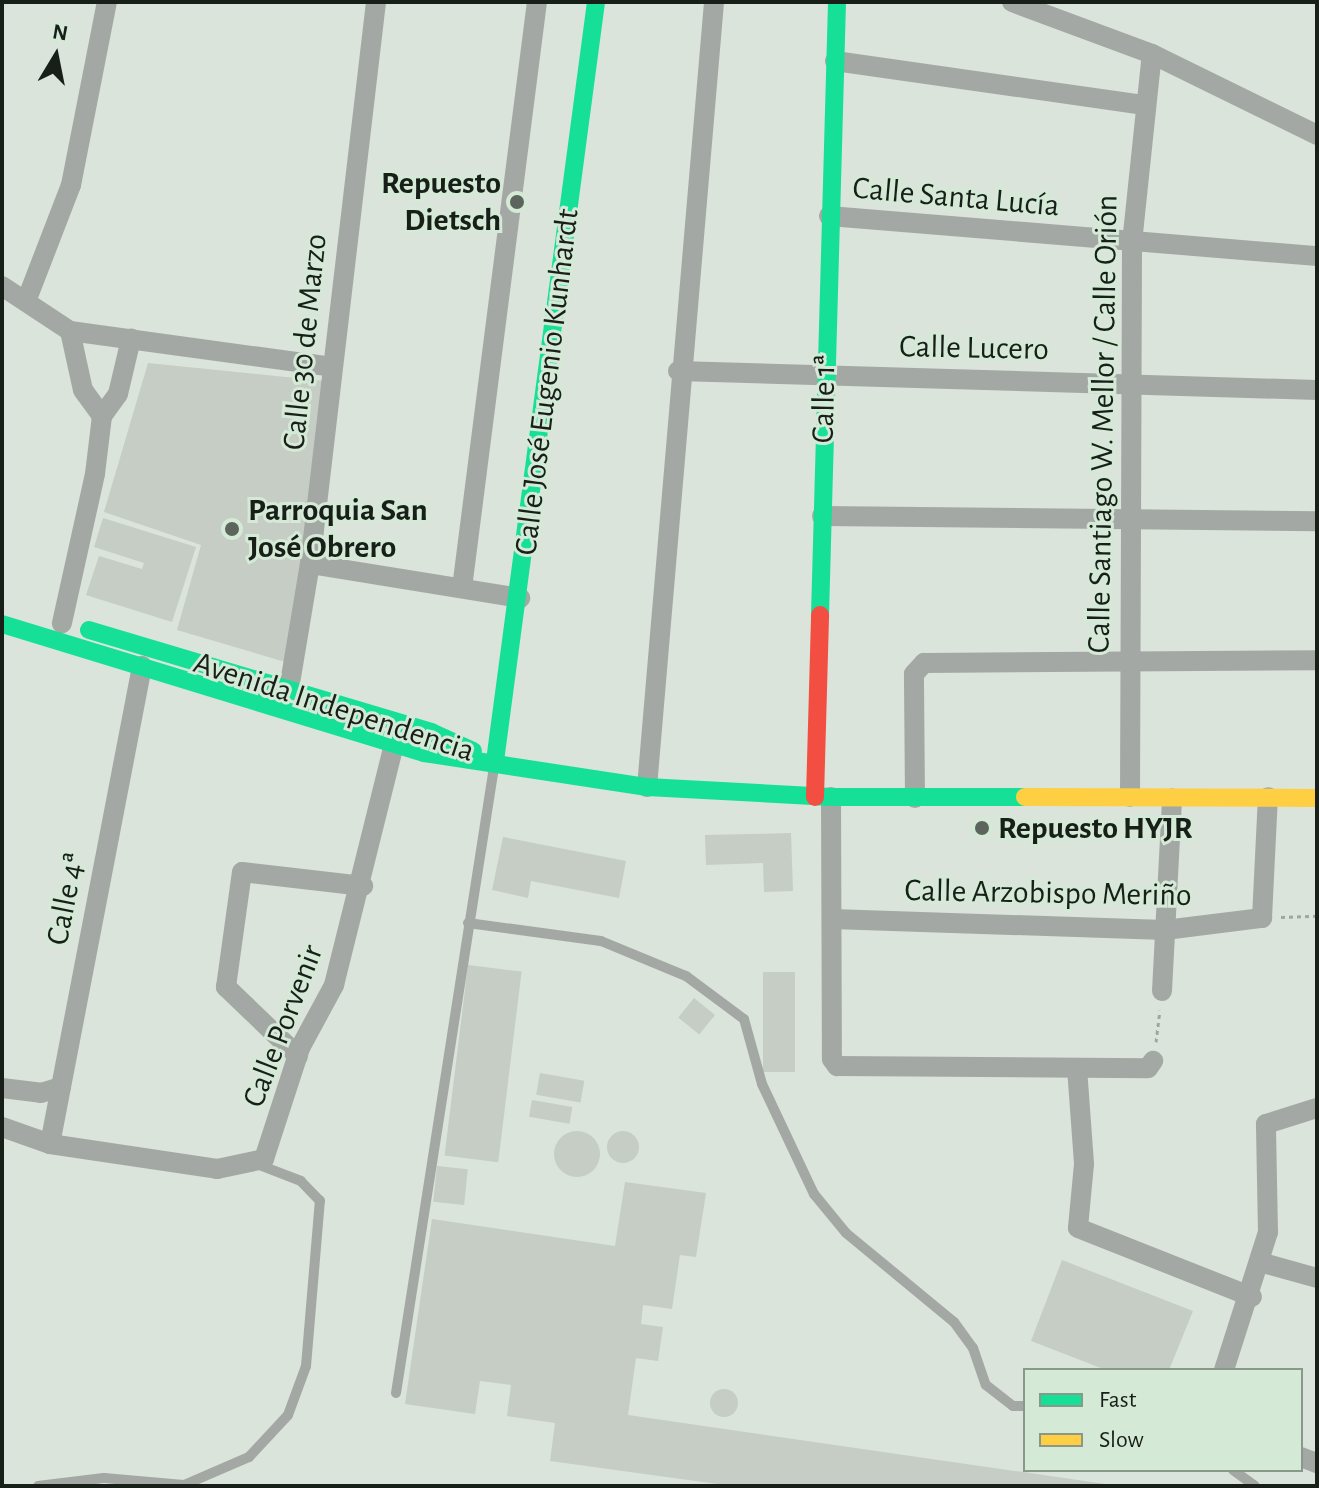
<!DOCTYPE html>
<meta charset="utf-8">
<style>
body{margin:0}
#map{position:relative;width:1319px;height:1488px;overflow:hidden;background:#dae4da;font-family:"Alegreya Sans",sans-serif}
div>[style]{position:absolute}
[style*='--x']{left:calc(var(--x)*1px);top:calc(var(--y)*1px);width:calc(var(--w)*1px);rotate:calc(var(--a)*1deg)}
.building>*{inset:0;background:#c5cdc5;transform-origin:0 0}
.round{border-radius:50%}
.path>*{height:3px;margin-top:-1.5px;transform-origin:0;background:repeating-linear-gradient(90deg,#a1a6a1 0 4px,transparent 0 8px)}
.lane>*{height:10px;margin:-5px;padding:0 5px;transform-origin:5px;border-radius:5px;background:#a4a8a4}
.street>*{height:20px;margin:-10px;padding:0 10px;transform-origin:10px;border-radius:10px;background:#a4a8a4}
.fast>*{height:18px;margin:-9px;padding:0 9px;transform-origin:9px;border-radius:9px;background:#16e098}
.slow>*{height:18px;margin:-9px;padding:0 9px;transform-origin:9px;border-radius:9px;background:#ffcf43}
.jam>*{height:18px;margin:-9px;padding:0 9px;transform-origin:9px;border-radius:9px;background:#f24e42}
.dots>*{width:22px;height:22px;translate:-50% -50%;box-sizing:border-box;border:4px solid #d5e9d7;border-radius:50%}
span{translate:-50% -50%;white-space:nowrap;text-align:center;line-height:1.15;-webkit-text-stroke:6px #d5e9d7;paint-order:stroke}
.poi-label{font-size:32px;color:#181f19;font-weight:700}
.right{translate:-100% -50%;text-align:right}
.left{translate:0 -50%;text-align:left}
.street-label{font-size:32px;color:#181f19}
.frame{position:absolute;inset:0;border:4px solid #181f19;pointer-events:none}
.legend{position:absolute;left:1023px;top:1368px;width:280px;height:104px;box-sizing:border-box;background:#d5e9d7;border:2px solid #89988b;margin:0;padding:10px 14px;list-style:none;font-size:24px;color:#181f19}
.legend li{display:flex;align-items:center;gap:16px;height:40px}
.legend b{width:40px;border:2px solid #89988b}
.north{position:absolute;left:16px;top:16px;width:80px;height:80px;-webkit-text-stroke:6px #d5e9d7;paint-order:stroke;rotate:10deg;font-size:22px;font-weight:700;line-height:32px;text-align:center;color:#181f19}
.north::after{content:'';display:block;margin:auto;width:28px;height:36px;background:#181f19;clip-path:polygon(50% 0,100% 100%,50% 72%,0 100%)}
</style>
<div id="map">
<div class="building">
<div style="clip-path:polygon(148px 363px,325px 381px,292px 664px,177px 630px,201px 545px,104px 512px)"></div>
<div style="clip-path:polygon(103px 518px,196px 547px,172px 622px,86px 595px,99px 556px,142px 569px,144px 563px,94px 547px)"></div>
<div style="clip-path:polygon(791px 833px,793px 891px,764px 892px,763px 863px,706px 865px,705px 835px)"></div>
<div style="clip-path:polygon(503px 837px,626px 861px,619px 898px,531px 881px,528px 898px,492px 890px)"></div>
<div style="left:468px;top:965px;width:54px;height:192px;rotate:7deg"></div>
<div style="left:763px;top:972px;width:32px;height:100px"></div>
<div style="left:694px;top:998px;width:27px;height:25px;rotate:39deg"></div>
<div style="left:540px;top:1073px;width:45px;height:22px;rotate:10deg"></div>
<div style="left:532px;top:1100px;width:41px;height:17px;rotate:10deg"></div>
<div class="round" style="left:554px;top:1131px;width:46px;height:46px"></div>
<div class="round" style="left:607px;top:1131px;width:32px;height:32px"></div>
<div style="left:437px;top:1166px;width:31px;height:36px;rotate:6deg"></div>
<div style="clip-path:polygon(625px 1182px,706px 1193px,696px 1257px,680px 1255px,672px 1309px,643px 1305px,641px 1324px,663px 1327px,658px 1361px,636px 1358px,628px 1415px,1119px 1486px,732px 1486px,550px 1461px,555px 1423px,507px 1416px,511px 1385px,480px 1381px,475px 1414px,405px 1404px,432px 1219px,615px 1246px)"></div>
<div style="clip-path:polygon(1062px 1260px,1193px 1311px,1169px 1370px,1106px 1370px,1031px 1341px)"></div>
<div class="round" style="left:710px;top:1389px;width:28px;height:28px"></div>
</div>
<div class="path">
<div style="--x:1281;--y:917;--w:36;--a:-2"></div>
<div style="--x:1156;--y:1042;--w:32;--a:-83"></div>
</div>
<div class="lane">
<div style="--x:468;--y:923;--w:134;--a:7.7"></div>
<div style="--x:601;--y:941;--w:92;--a:22.4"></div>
<div style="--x:686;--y:976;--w:72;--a:36.6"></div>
<div style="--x:744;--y:1019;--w:67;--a:74.5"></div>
<div style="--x:762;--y:1084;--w:122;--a:64.7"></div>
<div style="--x:814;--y:1194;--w:50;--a:50.6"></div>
<div style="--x:846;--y:1233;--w:140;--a:39.5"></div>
<div style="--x:954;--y:1322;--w:32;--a:54"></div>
<div style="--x:973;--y:1348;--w:39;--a:71"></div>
<div style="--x:986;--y:1385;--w:34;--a:38"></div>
<div style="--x:1013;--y:1406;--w:12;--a:0"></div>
<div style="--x:396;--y:1393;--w:634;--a:-81.1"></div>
<div style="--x:1233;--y:1470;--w:27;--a:36"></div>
<div style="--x:38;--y:1486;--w:66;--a:-6.9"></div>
<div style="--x:104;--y:1478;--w:80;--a:5"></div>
<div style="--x:184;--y:1485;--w:71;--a:-23.3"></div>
<div style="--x:249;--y:1457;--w:57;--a:-47.1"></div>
<div style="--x:288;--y:1415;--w:52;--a:-69.8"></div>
<div style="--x:306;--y:1366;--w:166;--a:-85.2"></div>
<div style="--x:320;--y:1201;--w:28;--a:-134"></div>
<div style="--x:301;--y:1181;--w:47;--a:-158.9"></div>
</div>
<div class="street">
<div style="--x:1012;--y:2;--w:149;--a:20.4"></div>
<div style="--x:1152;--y:54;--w:184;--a:26.1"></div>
<div style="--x:835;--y:61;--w:311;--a:8.1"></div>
<div style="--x:829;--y:216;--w:490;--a:4.7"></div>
<div style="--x:2;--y:286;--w:82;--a:33.5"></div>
<div style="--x:70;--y:331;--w:60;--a:77.6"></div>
<div style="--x:83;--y:390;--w:32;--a:54"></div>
<div style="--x:102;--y:416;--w:58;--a:96.9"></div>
<div style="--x:95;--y:474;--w:153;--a:102.5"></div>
<div style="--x:27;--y:299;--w:122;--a:-68.9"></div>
<div style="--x:71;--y:185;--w:187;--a:-78.9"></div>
<div style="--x:70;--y:331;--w:265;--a:7.8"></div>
<div style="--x:678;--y:371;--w:639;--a:1.7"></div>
<div style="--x:102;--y:416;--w:27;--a:-54"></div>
<div style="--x:118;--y:394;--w:57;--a:-76.7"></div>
<div style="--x:822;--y:516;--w:495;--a:0.6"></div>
<div style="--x:310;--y:564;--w:213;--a:9.2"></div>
<div style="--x:462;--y:588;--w:591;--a:-82.71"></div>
<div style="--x:289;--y:689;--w:127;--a:-80.5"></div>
<div style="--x:310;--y:564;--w:566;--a:-83.3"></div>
<div style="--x:647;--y:787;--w:788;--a:-85.12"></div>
<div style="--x:831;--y:797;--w:262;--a:89.8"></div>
<div style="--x:832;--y:1059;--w:9;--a:54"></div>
<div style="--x:837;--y:1066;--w:311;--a:0.4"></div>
<div style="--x:1148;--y:1068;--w:9;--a:-54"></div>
<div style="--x:1130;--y:797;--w:554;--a:-89.79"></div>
<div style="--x:1132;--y:243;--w:190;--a:-84"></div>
<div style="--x:915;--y:798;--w:124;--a:-90.5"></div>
<div style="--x:914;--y:674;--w:15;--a:-48"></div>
<div style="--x:924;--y:663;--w:393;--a:-0.4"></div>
<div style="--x:832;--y:919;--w:333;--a:1.9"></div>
<div style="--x:1165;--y:930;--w:98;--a:-7.1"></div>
<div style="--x:1262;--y:918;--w:121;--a:-87.2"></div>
<div style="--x:1162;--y:991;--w:193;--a:-87"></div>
<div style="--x:298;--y:1056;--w:100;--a:-136.2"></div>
<div style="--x:226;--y:987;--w:116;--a:-82.1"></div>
<div style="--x:242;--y:872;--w:122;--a:6.6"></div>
<div style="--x:1077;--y:1068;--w:96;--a:85.8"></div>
<div style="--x:1084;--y:1164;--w:64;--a:95.4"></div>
<div style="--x:1078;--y:1228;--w:187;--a:21.6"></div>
<div style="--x:2;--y:1088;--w:39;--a:7"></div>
<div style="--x:41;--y:1093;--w:21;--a:-17"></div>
<div style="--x:2;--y:1127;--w:51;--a:19.5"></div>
<div style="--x:50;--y:1144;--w:169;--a:8.5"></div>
<div style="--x:217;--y:1169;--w:48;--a:-12"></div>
<div style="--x:264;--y:1159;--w:117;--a:-72"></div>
<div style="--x:300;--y:1048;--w:72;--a:-61.6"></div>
<div style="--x:334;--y:985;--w:247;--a:-76"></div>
<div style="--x:50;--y:1144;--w:487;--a:-79.1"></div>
<div style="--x:1263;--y:1263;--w:56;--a:15.5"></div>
<div style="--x:1224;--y:1370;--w:145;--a:-72.3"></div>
<div style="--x:1268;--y:1232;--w:108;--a:-91.1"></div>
<div style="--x:1266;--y:1124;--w:53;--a:-17.4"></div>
<div style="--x:1301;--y:1457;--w:17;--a:21"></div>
</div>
<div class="fast">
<div style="--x:820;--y:615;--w:613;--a:-88.41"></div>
<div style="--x:2;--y:624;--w:441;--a:17"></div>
<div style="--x:424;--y:753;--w:226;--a:8.7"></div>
<div style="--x:647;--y:787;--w:184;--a:3.1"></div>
<div style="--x:831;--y:797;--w:194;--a:0"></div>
<div style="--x:89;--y:630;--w:357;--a:16.6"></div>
<div style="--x:431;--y:732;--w:46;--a:24.3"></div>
<div style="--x:495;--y:761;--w:766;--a:-82.42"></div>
</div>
<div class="slow">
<div style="--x:1025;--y:797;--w:292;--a:0.2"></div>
</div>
<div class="jam">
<div style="--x:815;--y:797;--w:182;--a:-88.4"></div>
</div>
<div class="dots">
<div style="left:517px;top:202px;background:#5c645d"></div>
<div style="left:232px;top:529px;background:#5c645d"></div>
<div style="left:982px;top:828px;background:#5c645d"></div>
</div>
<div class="poi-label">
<span class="right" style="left:501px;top:202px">Repuesto<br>Dietsch</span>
<span class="left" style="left:248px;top:529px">Parroquia San<br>José Obrero</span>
<span class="left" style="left:998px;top:828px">Repuesto HYJR</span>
</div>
<div class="street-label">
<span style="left:956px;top:197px;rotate:5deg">Calle Santa Lucía</span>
<span style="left:305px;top:342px;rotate:-84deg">Calle 30 de Marzo</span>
<span style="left:974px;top:348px;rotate:1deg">Calle Lucero</span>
<span style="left:547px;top:382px;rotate:-83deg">Calle José Eugenio Kunhardt</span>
<span style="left:824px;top:399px;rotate:-89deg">Calle 1ª</span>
<span style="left:1103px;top:424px;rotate:-89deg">Calle Santiago W. Mellor / Calle Orión</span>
<span style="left:334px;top:707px;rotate:18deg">Avenida Independencia</span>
<span style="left:1048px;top:893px;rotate:1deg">Calle Arzobispo Meriño</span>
<span style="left:66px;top:899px;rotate:-79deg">Calle 4ª</span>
<span style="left:283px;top:1026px;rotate:-69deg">Calle Porvenir</span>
</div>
<div class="frame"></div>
<ul class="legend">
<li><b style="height:10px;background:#16e098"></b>Fast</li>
<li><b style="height:10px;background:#ffcf43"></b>Slow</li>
</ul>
<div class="north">N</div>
</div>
